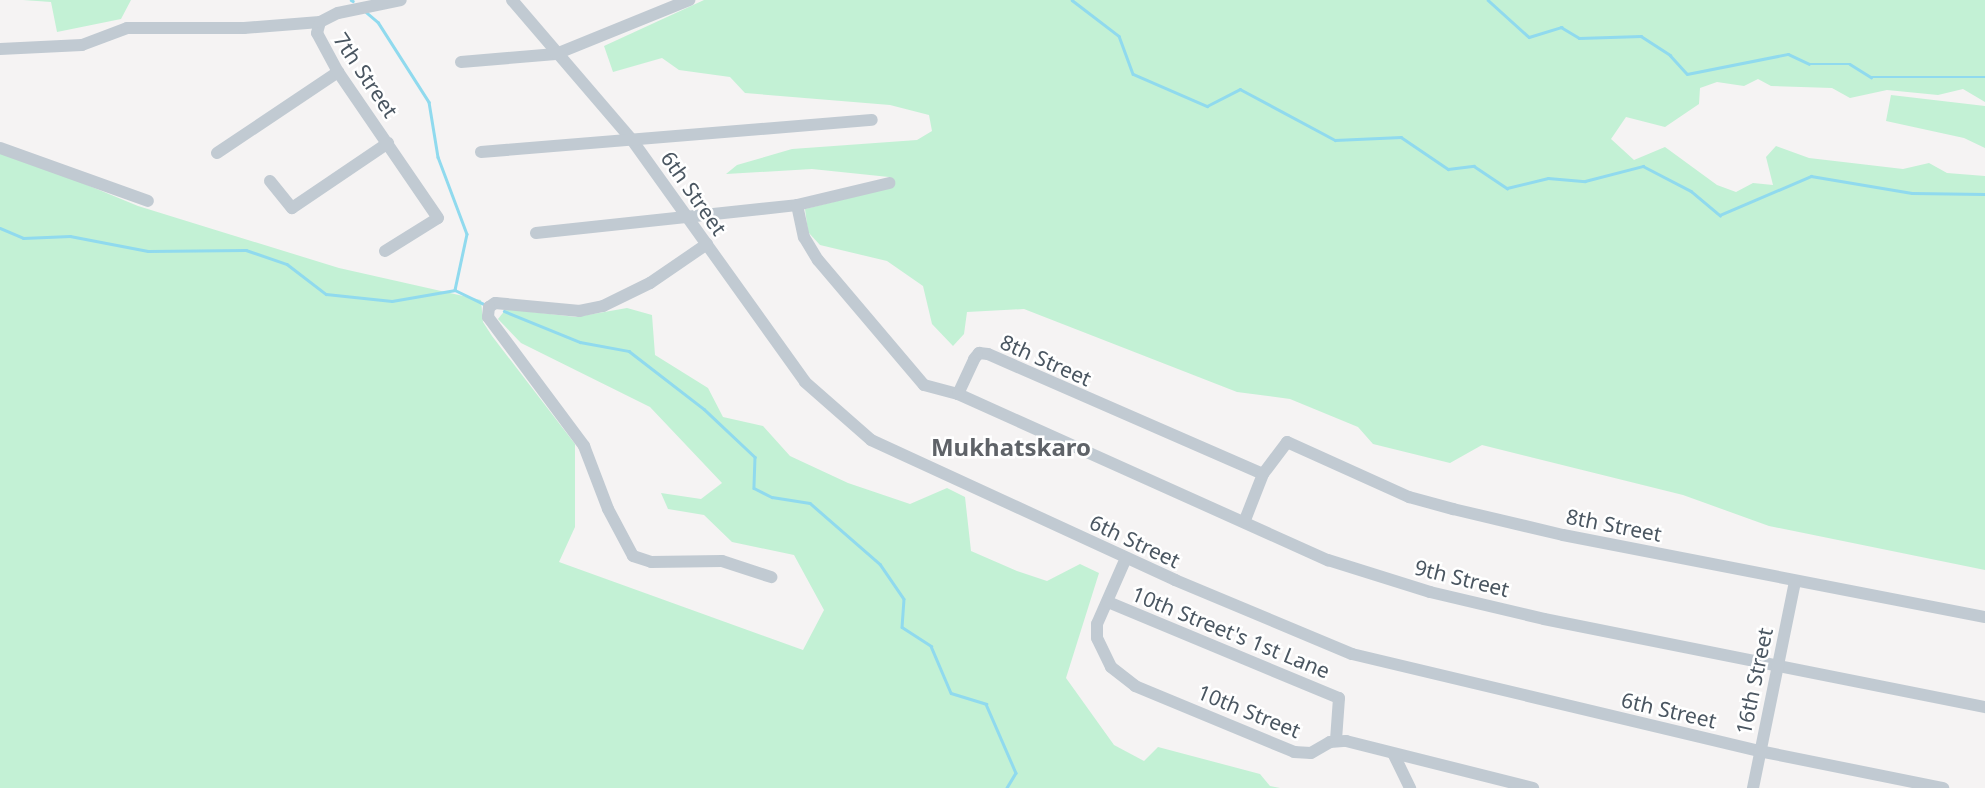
<!DOCTYPE html>
<style>
body{margin:0}
#map{position:relative;width:1985px;height:788px;overflow:hidden;background:#f5f3f3;font-family:"Noto Sans",sans-serif}
div>[style]{position:absolute}
[style*='--x']{left:calc(var(--x)*1px);top:calc(var(--y)*1px);width:calc(var(--w)*1px);rotate:calc(var(--a)*1deg)}
.green>*{inset:0;background:#c3f1d5}
.stream>*{height:2.5px;margin:-1.25px;padding:0 1.25px;transform-origin:1.25px;border-radius:1.25px;background:#90daee}
.minor>*{height:12px;margin:-6px;padding:0 6px;transform-origin:6px;border-radius:6px;background:#c1cad2}
span{translate:-50% -50%;white-space:nowrap;text-align:center;line-height:1.15;-webkit-text-stroke:5px #fff;paint-order:stroke}
.street-label{font-size:21px;color:#4a5661}
.quarter-label{font-size:24px;color:#5f6368;font-weight:700}
</style>
<div id="map">
<div class="green">
<div style="clip-path:polygon(23px 0,131px 0,121px 19px,57px 32px,51px 2px)"></div>
<div style="clip-path:polygon(704px 0,1985px 0,1985px 102px,1963px 89px,1938px 95px,1887px 90px,1850px 98px,1832px 88px,1771px 86px,1758px 79px,1744px 86px,1717px 82px,1700px 88px,1699px 104px,1665px 127px,1626px 117px,1611px 139px,1634px 160px,1665px 147px,1717px 185px,1736px 192px,1753px 183px,1773px 185px,1766px 157px,1776px 146px,1809px 158px,1903px 169px,1929px 163px,1947px 173px,1985px 176px,1985px 570px,1769px 526px,1683px 495px,1482px 445px,1450px 463px,1373px 444px,1358px 427px,1290px 399px,1237px 392px,1024px 309px,967px 312px,964px 334px,953px 346px,932px 324px,923px 286px,887px 261px,820px 245px,808px 232px,805px 209px,885px 189px,889px 177px,812px 169px,726px 174px,737px 165px,792px 149px,917px 140px,932px 131px,929px 115px,890px 105px,745px 93px,730px 77px,679px 70px,662px 58px,613px 72px,604px 46px)"></div>
<div style="clip-path:polygon(1891px 95px,1985px 106px,1985px 148px,1964px 138px,1886px 121px)"></div>
<div style="clip-path:polygon(0 149px,138px 206px,339px 268px,481px 300px,483px 322px,492px 336px,575px 444px,575px 527px,559px 562px,803px 650px,824px 610px,794px 555px,732px 542px,704px 515px,668px 509px,661px 493px,701px 499px,722px 483px,650px 407px,521px 343px,498px 319px,506px 309px,576px 317px,627px 308px,652px 315px,655px 355px,708px 388px,723px 417px,763px 426px,790px 456px,848px 483px,910px 504px,947px 488px,965px 497px,971px 551px,1017px 571px,1047px 581px,1080px 564px,1099px 573px,1066px 678px,1114px 745px,1144px 761px,1158px 747px,1260px 774px,1270px 786px,1280px 788px,0 788px)"></div>
</div>
<div class="stream">
<div style="--x:351;--y:0;--w:2;--a:27"></div>
<div style="--x:1072;--y:0;--w:59;--a:37.5"></div>
<div style="--x:1119;--y:36;--w:40;--a:69.8"></div>
<div style="--x:1133;--y:74;--w:81;--a:23.4"></div>
<div style="--x:1207;--y:106;--w:37;--a:-27"></div>
<div style="--x:1240;--y:89;--w:108;--a:28.2"></div>
<div style="--x:1335;--y:140;--w:66;--a:-2.6"></div>
<div style="--x:1401;--y:137;--w:57;--a:34.2"></div>
<div style="--x:1448;--y:169;--w:26;--a:-7"></div>
<div style="--x:1474;--y:166;--w:40;--a:34"></div>
<div style="--x:1507;--y:188;--w:42;--a:-13.7"></div>
<div style="--x:1548;--y:178;--w:37;--a:5"></div>
<div style="--x:1585;--y:181;--w:60;--a:-14.5"></div>
<div style="--x:1643;--y:166;--w:54;--a:27.5"></div>
<div style="--x:1691;--y:191;--w:38;--a:40"></div>
<div style="--x:1720;--y:215;--w:99;--a:-23.2"></div>
<div style="--x:1811;--y:176;--w:102;--a:9.6"></div>
<div style="--x:1912;--y:193;--w:73;--a:0.8"></div>
<div style="--x:1488;--y:0;--w:55;--a:42.1"></div>
<div style="--x:1529;--y:37;--w:34;--a:-17"></div>
<div style="--x:1561;--y:27;--w:21;--a:31"></div>
<div style="--x:1579;--y:38;--w:62;--a:-1.8"></div>
<div style="--x:1641;--y:36;--w:35;--a:33"></div>
<div style="--x:1670;--y:55;--w:25;--a:48"></div>
<div style="--x:1687;--y:74;--w:103;--a:-11.2"></div>
<div style="--x:1788;--y:54;--w:23;--a:25"></div>
<div style="--x:1809;--y:64;--w:41;--a:0"></div>
<div style="--x:1850;--y:64;--w:25;--a:32"></div>
<div style="--x:1871;--y:77;--w:114;--a:0"></div>
<div style="--x:366;--y:12;--w:16;--a:40"></div>
<div style="--x:378;--y:22;--w:95;--a:57.5"></div>
<div style="--x:429;--y:102;--w:56;--a:80.7"></div>
<div style="--x:438;--y:157;--w:82;--a:69.4"></div>
<div style="--x:467;--y:234;--w:57;--a:102.1"></div>
<div style="--x:0;--y:228;--w:25;--a:23"></div>
<div style="--x:23;--y:238;--w:47;--a:-2.4"></div>
<div style="--x:70;--y:236;--w:79;--a:10.9"></div>
<div style="--x:148;--y:251;--w:98;--a:-0.6"></div>
<div style="--x:246;--y:250;--w:43;--a:18.9"></div>
<div style="--x:287;--y:264;--w:49;--a:37.6"></div>
<div style="--x:326;--y:294;--w:66;--a:6.1"></div>
<div style="--x:392;--y:301;--w:64;--a:-9.9"></div>
<div style="--x:455;--y:290;--w:32;--a:26"></div>
<div style="--x:504;--y:311;--w:82;--a:22.2"></div>
<div style="--x:580;--y:342;--w:50;--a:10.4"></div>
<div style="--x:629;--y:351;--w:95;--a:37.7"></div>
<div style="--x:704;--y:409;--w:70;--a:43.3"></div>
<div style="--x:755;--y:457;--w:31;--a:92"></div>
<div style="--x:754;--y:488;--w:20;--a:27"></div>
<div style="--x:772;--y:497;--w:38;--a:9"></div>
<div style="--x:810;--y:503;--w:93;--a:41.1"></div>
<div style="--x:880;--y:564;--w:42;--a:55.6"></div>
<div style="--x:904;--y:599;--w:28;--a:94"></div>
<div style="--x:902;--y:627;--w:35;--a:33"></div>
<div style="--x:931;--y:646;--w:51;--a:66.9"></div>
<div style="--x:951;--y:693;--w:37;--a:17"></div>
<div style="--x:986;--y:704;--w:75;--a:66.5"></div>
<div style="--x:1016;--y:773;--w:17;--a:121"></div>
</div>
<div class="minor">
<div style="--x:512;--y:0;--w:184;--a:49.4"></div>
<div style="--x:632;--y:140;--w:297;--a:54.4"></div>
<div style="--x:805;--y:382;--w:88;--a:41.3"></div>
<div style="--x:871;--y:440;--w:335;--a:24.7"></div>
<div style="--x:1175;--y:580;--w:192;--a:22.7"></div>
<div style="--x:1352;--y:654;--w:418;--a:13.4"></div>
<div style="--x:1759;--y:751;--w:188;--a:11.4"></div>
<div style="--x:0;--y:49;--w:82;--a:-2.8"></div>
<div style="--x:82;--y:45;--w:48;--a:-20.7"></div>
<div style="--x:127;--y:28;--w:117;--a:0"></div>
<div style="--x:244;--y:28;--w:76;--a:-4.5"></div>
<div style="--x:461;--y:62;--w:95;--a:-4.8"></div>
<div style="--x:556;--y:54;--w:144;--a:-22.1"></div>
<div style="--x:0;--y:148;--w:157;--a:19.7"></div>
<div style="--x:481;--y:152;--w:392;--a:-4.7"></div>
<div style="--x:217;--y:153;--w:146;--a:-33.8"></div>
<div style="--x:270;--y:181;--w:35;--a:51"></div>
<div style="--x:292;--y:208;--w:116;--a:-34.1"></div>
<div style="--x:797;--y:205;--w:33;--a:78"></div>
<div style="--x:804;--y:237;--w:27;--a:59"></div>
<div style="--x:818;--y:260;--w:164;--a:49.7"></div>
<div style="--x:924;--y:385;--w:35;--a:15"></div>
<div style="--x:958;--y:394;--w:406;--a:24.2"></div>
<div style="--x:1328;--y:560;--w:107;--a:17.4"></div>
<div style="--x:1430;--y:592;--w:117;--a:13.3"></div>
<div style="--x:1544;--y:619;--w:450;--a:11.3"></div>
<div style="--x:536;--y:233;--w:262;--a:-6.1"></div>
<div style="--x:797;--y:205;--w:95;--a:-13.4"></div>
<div style="--x:707;--y:244;--w:69;--a:145.6"></div>
<div style="--x:650;--y:283;--w:52;--a:153.9"></div>
<div style="--x:603;--y:306;--w:24;--a:168"></div>
<div style="--x:580;--y:311;--w:85;--a:-174.6"></div>
<div style="--x:495;--y:303;--w:7;--a:146"></div>
<div style="--x:489;--y:307;--w:10;--a:96"></div>
<div style="--x:488;--y:317;--w:161;--a:53.3"></div>
<div style="--x:584;--y:446;--w:67;--a:69.1"></div>
<div style="--x:608;--y:509;--w:53;--a:62"></div>
<div style="--x:633;--y:556;--w:19;--a:18"></div>
<div style="--x:651;--y:562;--w:71;--a:-0.8"></div>
<div style="--x:722;--y:561;--w:52;--a:18.1"></div>
<div style="--x:385;--y:251;--w:62;--a:-31.9"></div>
<div style="--x:438;--y:218;--w:177;--a:-124.4"></div>
<div style="--x:338;--y:72;--w:44;--a:-118.3"></div>
<div style="--x:317;--y:33;--w:11;--a:-75"></div>
<div style="--x:320;--y:22;--w:20;--a:-27"></div>
<div style="--x:338;--y:13;--w:64;--a:-11.7"></div>
<div style="--x:958;--y:394;--w:38;--a:-65"></div>
<div style="--x:974;--y:359;--w:8;--a:-50"></div>
<div style="--x:979;--y:353;--w:9;--a:6"></div>
<div style="--x:988;--y:354;--w:300;--a:23.6"></div>
<div style="--x:1245;--y:520;--w:49;--a:-68.6"></div>
<div style="--x:1263;--y:474;--w:40;--a:-53"></div>
<div style="--x:1287;--y:442;--w:134;--a:24.3"></div>
<div style="--x:1409;--y:497;--w:46;--a:15.3"></div>
<div style="--x:1453;--y:509;--w:113;--a:13.3"></div>
<div style="--x:1563;--y:535;--w:430;--a:11"></div>
<div style="--x:1126;--y:558;--w:72;--a:113.7"></div>
<div style="--x:1097;--y:624;--w:14;--a:90"></div>
<div style="--x:1097;--y:638;--w:32;--a:64"></div>
<div style="--x:1111;--y:667;--w:31;--a:38"></div>
<div style="--x:1135;--y:686;--w:172;--a:22.5"></div>
<div style="--x:1294;--y:752;--w:17;--a:3"></div>
<div style="--x:1311;--y:753;--w:22;--a:-30"></div>
<div style="--x:1330;--y:742;--w:16;--a:-4"></div>
<div style="--x:1346;--y:741;--w:193;--a:14.1"></div>
<div style="--x:1108;--y:602;--w:250;--a:22.6"></div>
<div style="--x:1339;--y:698;--w:42;--a:94.1"></div>
<div style="--x:1394;--y:755;--w:37;--a:64"></div>
<div style="--x:1753;--y:788;--w:210;--a:-78.5"></div>
</div>
<div class="street-label">
<span style="left:366px;top:75px;rotate:56deg">7th Street</span>
<span style="left:694px;top:193px;rotate:55deg">6th Street</span>
<span style="left:1046px;top:360px;rotate:24deg">8th Street</span>
<span style="left:1614px;top:525px;rotate:11deg">8th Street</span>
<span style="left:1135px;top:541px;rotate:25deg">6th Street</span>
<span style="left:1462px;top:578px;rotate:14deg">9th Street</span>
<span style="left:1231px;top:632px;rotate:22deg">10th Street's 1st Lane</span>
<span style="left:1754px;top:681px;rotate:-78deg">16th Street</span>
<span style="left:1669px;top:710px;rotate:13deg">6th Street</span>
<span style="left:1249px;top:711px;rotate:22deg">10th Street</span>
</div>
<div class="quarter-label">
<span style="left:1011px;top:447px">Mukhatskaro</span>
</div>
</div>
